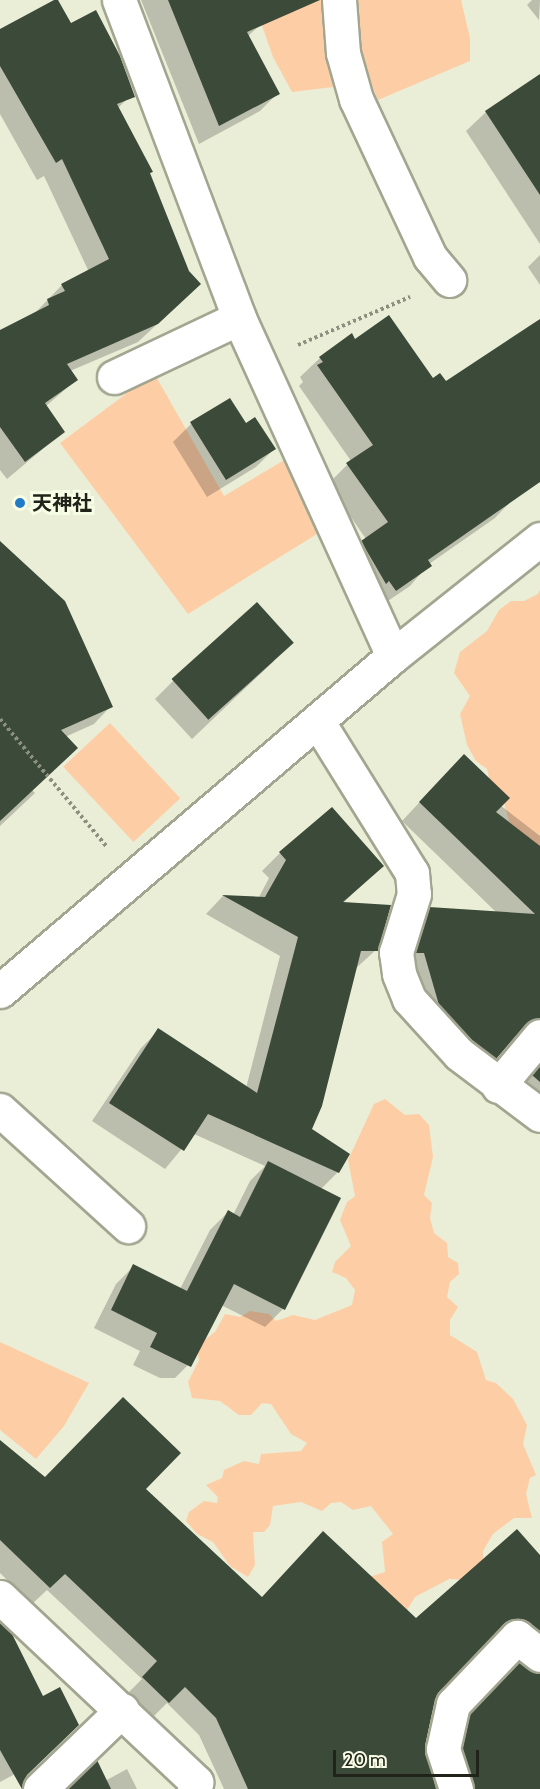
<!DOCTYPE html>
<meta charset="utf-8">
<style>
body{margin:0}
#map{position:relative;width:540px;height:1789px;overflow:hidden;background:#eaeed7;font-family:Cabin,"Noto Sans JP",sans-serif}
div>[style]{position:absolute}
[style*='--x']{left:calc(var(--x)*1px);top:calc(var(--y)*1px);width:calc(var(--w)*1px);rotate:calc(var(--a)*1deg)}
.green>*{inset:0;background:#fdcea6;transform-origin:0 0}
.shadow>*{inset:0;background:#0003}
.building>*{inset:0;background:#3c4a3a;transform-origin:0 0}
.path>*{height:4px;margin-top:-2px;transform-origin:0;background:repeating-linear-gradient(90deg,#8d907f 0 3px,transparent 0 6px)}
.roads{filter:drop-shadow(2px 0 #a2a690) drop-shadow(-2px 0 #a2a690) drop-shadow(0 2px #a2a690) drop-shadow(0 -2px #a2a690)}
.minor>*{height:33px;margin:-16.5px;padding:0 16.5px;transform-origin:16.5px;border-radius:16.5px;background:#fff}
.dots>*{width:16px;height:16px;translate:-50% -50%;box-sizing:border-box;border:3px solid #f7fce4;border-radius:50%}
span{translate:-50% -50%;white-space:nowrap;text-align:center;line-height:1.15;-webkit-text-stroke:6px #f7fce4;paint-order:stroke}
.poi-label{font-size:20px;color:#21231a;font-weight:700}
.left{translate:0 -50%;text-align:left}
.scale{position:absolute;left:333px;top:1750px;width:146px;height:27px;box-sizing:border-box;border:3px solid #21231a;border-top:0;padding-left:8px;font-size:18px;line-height:21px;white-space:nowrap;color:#21231a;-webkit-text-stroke:4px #f7fce4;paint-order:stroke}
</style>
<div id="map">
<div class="green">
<div style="clip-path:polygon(253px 0,325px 0,333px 87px,292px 92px,273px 57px)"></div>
<div style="clip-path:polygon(351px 0,461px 0,470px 38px,470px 61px,378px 100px,356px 46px)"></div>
<div style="clip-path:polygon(154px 373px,224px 496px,286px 459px,317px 534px,188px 614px,60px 443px)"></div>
<div style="clip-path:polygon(540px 590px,540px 847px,513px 836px,503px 799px,492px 790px,487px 769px,476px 761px,467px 745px,460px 714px,470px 696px,454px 673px,460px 652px,487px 631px,499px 610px,511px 601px,524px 601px,538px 594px)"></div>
<div style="left:110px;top:723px;width:103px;height:64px;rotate:47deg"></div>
<div style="clip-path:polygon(385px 1099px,405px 1115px,419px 1114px,429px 1125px,433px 1157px,424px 1195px,432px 1203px,430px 1218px,434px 1233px,447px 1243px,448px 1257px,458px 1263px,459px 1274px,450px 1282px,447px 1297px,458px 1307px,450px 1320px,450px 1335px,477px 1352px,486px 1380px,496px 1383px,513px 1399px,527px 1425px,523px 1444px,536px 1475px,530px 1478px,526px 1494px,532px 1518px,514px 1518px,493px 1534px,483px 1551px,483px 1564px,468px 1580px,449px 1579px,415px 1597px,407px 1610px,369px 1577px,385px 1572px,382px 1542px,393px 1534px,371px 1506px,353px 1510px,341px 1502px,331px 1503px,322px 1511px,301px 1502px,273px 1506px,270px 1525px,264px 1532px,253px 1532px,255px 1565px,248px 1577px,230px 1566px,213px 1542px,197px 1534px,186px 1521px,189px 1512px,204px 1501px,217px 1503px,218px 1497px,206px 1485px,222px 1478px,224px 1470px,244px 1461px,259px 1464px,261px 1454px,301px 1451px,307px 1443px,291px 1434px,271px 1404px,262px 1403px,251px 1415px,239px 1415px,220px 1401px,192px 1398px,188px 1382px,199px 1360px,196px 1347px,215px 1332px,225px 1314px,240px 1317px,250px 1311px,269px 1314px,276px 1321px,293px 1315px,315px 1320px,352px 1305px,355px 1290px,346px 1278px,332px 1272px,335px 1262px,351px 1246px,340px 1220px,347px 1202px,355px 1196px,348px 1160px,374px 1104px)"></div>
<div style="clip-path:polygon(0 1342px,89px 1383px,64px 1426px,36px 1459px,0 1430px)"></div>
</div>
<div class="shadow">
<div style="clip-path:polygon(141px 0,247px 0,258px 27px,248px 36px,278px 93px,260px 111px,199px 144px)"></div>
<div style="clip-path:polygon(532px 0,540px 0,539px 20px,527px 5px)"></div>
<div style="clip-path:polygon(70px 25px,127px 99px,117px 109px,149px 174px,181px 302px,138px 342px,70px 371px,76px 380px,46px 406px,63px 432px,7px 479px,0 470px,0 349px,62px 285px,89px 272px,44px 176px,37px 180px,0 114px,0 31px)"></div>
<div style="clip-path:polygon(540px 91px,540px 244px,466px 131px,486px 112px)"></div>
<div style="clip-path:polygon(540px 255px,540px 285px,528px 267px)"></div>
<div style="clip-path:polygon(540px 321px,540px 461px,514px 498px,495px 518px,429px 564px,410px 586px,376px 609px,342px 561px,366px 539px,328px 484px,351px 461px,299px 386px,303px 382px,300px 377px,320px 358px,355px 341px,432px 380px,446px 383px)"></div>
<div style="clip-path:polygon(191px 424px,274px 449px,256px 467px,207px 497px,173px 442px)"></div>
<div style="clip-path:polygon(0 543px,111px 706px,94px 724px,65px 737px,32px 790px,35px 793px,0 826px)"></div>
<div style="clip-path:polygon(274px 661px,192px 739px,155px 699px,173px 681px)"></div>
<div style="clip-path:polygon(446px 774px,500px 805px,540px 836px,540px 1056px,535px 1040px,515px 1036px,477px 1076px,406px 971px,412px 927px,430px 909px,497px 913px,402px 821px)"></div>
<div style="clip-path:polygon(280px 853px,382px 866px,342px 904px,376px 950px,355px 969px,310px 1129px,338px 1172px,321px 1189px,283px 1309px,265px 1327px,221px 1305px,193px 1360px,175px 1378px,160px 1378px,133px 1365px,140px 1351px,94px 1328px,116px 1284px,134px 1266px,180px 1289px,210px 1230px,228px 1212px,233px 1215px,250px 1181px,265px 1166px,194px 1134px,165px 1169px,92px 1121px,141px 1048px,159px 1030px,246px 1088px,280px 956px,206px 914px,223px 896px,258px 899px,269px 878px,262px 871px)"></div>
<div style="clip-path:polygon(540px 1060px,540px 1115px,515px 1094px)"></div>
<div style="clip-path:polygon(0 1442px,45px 1479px,144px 1489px,261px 1599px,416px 1620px,540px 1557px,540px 1669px,511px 1638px,493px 1635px,438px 1690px,423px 1746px,438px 1789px,224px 1789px,199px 1735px,167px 1703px,151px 1719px,126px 1695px,142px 1679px,47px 1590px,32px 1604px,0 1573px)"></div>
<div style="clip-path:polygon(0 1659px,30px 1766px,0 1782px)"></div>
<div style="clip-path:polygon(540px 1674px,540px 1789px,452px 1789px,454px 1732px,502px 1681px)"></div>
<div style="clip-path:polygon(127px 1769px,137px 1789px,69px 1789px,105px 1781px)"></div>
</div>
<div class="building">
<div style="clip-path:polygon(54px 0,58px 0,71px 23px,96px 10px,120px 56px,135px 97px,117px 104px,153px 172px,150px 173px,189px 271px,201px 284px,158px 324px,67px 364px,78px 380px,45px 403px,65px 432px,25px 462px,0 427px,0 330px,49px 305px,47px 299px,65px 291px,61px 284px,109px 259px,62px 159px,56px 163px,0 66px,0 29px)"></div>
<div style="clip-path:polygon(168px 0,320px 0,247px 32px,280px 94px,219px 126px)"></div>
<div style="clip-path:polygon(540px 74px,540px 195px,485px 111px)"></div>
<div style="clip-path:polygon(389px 315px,433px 378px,440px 373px,446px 381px,540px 319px,540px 482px,428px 560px,432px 566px,396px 591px,389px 581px,386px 584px,361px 541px,388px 522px,346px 463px,373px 445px,317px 365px,323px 362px,319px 357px,352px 333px,355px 339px)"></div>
<div style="clip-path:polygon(230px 398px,246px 423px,255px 417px,276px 449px,226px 480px,190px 422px)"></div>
<div style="clip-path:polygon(0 541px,65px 601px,113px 707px,61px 730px,78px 748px,0 821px)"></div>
<div style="left:257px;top:602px;width:55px;height:115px;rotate:48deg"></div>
<div style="clip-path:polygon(464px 754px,510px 798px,496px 812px,540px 846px,540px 1018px,526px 1024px,496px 1059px,472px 1040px,439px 1005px,424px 953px,415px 953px,429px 907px,535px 914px,419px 802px)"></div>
<div style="clip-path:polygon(332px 807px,384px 866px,343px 902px,391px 905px,378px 951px,361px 951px,322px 1106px,312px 1129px,350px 1154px,339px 1173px,208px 1114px,184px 1151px,109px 1103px,158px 1028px,257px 1093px,298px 937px,222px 895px,265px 897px,286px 860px,279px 852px)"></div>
<div style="clip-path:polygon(540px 1065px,540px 1082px,532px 1075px)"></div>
<div style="clip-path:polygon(268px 1161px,341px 1198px,285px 1310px,234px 1284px,191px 1367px,150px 1347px,157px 1333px,111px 1310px,133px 1264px,187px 1291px,228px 1210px,240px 1217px)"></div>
<div style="clip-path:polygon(123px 1397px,181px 1453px,146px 1489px,262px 1597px,323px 1531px,416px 1618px,517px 1529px,540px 1555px,540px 1631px,521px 1619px,504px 1624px,435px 1699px,425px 1746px,436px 1789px,248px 1789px,216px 1718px,185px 1687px,169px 1703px,142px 1677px,157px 1661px,65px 1574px,50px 1588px,0 1540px,0 1440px,45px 1477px)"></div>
<div style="clip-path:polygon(0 1623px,12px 1634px,43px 1696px,60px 1687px,79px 1725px,27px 1775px,22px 1789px,0 1750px)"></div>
<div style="clip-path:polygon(519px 1662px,540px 1673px,540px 1789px,474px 1789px,462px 1748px,470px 1713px)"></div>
<div style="clip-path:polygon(97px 1760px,111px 1789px,67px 1789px)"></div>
</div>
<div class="path">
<div style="--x:298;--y:345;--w:122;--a:-23.2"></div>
<div style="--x:0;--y:719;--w:167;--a:50.1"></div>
</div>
<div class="roads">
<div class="minor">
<div style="--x:119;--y:0;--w:340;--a:69.3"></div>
<div style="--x:239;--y:318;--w:371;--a:65.5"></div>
<div style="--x:339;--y:0;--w:53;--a:85.7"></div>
<div style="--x:343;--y:53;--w:48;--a:74.2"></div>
<div style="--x:356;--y:99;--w:174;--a:64.9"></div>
<div style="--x:430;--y:257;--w:30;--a:50"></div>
<div style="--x:114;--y:377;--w:138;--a:-25.3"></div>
<div style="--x:318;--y:722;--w:178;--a:58.1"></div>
<div style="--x:412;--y:873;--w:21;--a:85"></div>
<div style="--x:414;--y:894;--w:61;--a:107.2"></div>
<div style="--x:396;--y:952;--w:22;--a:82"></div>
<div style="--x:399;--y:974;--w:27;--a:68"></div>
<div style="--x:409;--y:999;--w:74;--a:47.7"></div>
<div style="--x:459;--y:1054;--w:101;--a:37"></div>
<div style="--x:0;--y:991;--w:516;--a:-40.44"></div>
<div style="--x:393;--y:656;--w:188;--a:-38.5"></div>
<div style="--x:498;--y:1086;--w:65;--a:-50"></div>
<div style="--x:0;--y:1110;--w:173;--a:42.2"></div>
<div style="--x:0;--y:1597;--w:270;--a:43.3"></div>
<div style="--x:196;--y:1782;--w:7;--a:106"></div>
<div style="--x:40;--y:1789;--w:114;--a:-43.9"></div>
<div style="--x:456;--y:1789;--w:42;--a:-108"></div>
<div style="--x:443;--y:1749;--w:46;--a:-77.5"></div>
<div style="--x:453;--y:1704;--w:93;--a:-46.3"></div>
<div style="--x:517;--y:1637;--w:29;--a:38"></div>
</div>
</div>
<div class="dots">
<div style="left:20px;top:503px;background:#227bc9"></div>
</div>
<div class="poi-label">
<span class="left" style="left:32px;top:503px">天神社</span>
</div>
<div class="scale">20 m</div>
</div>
